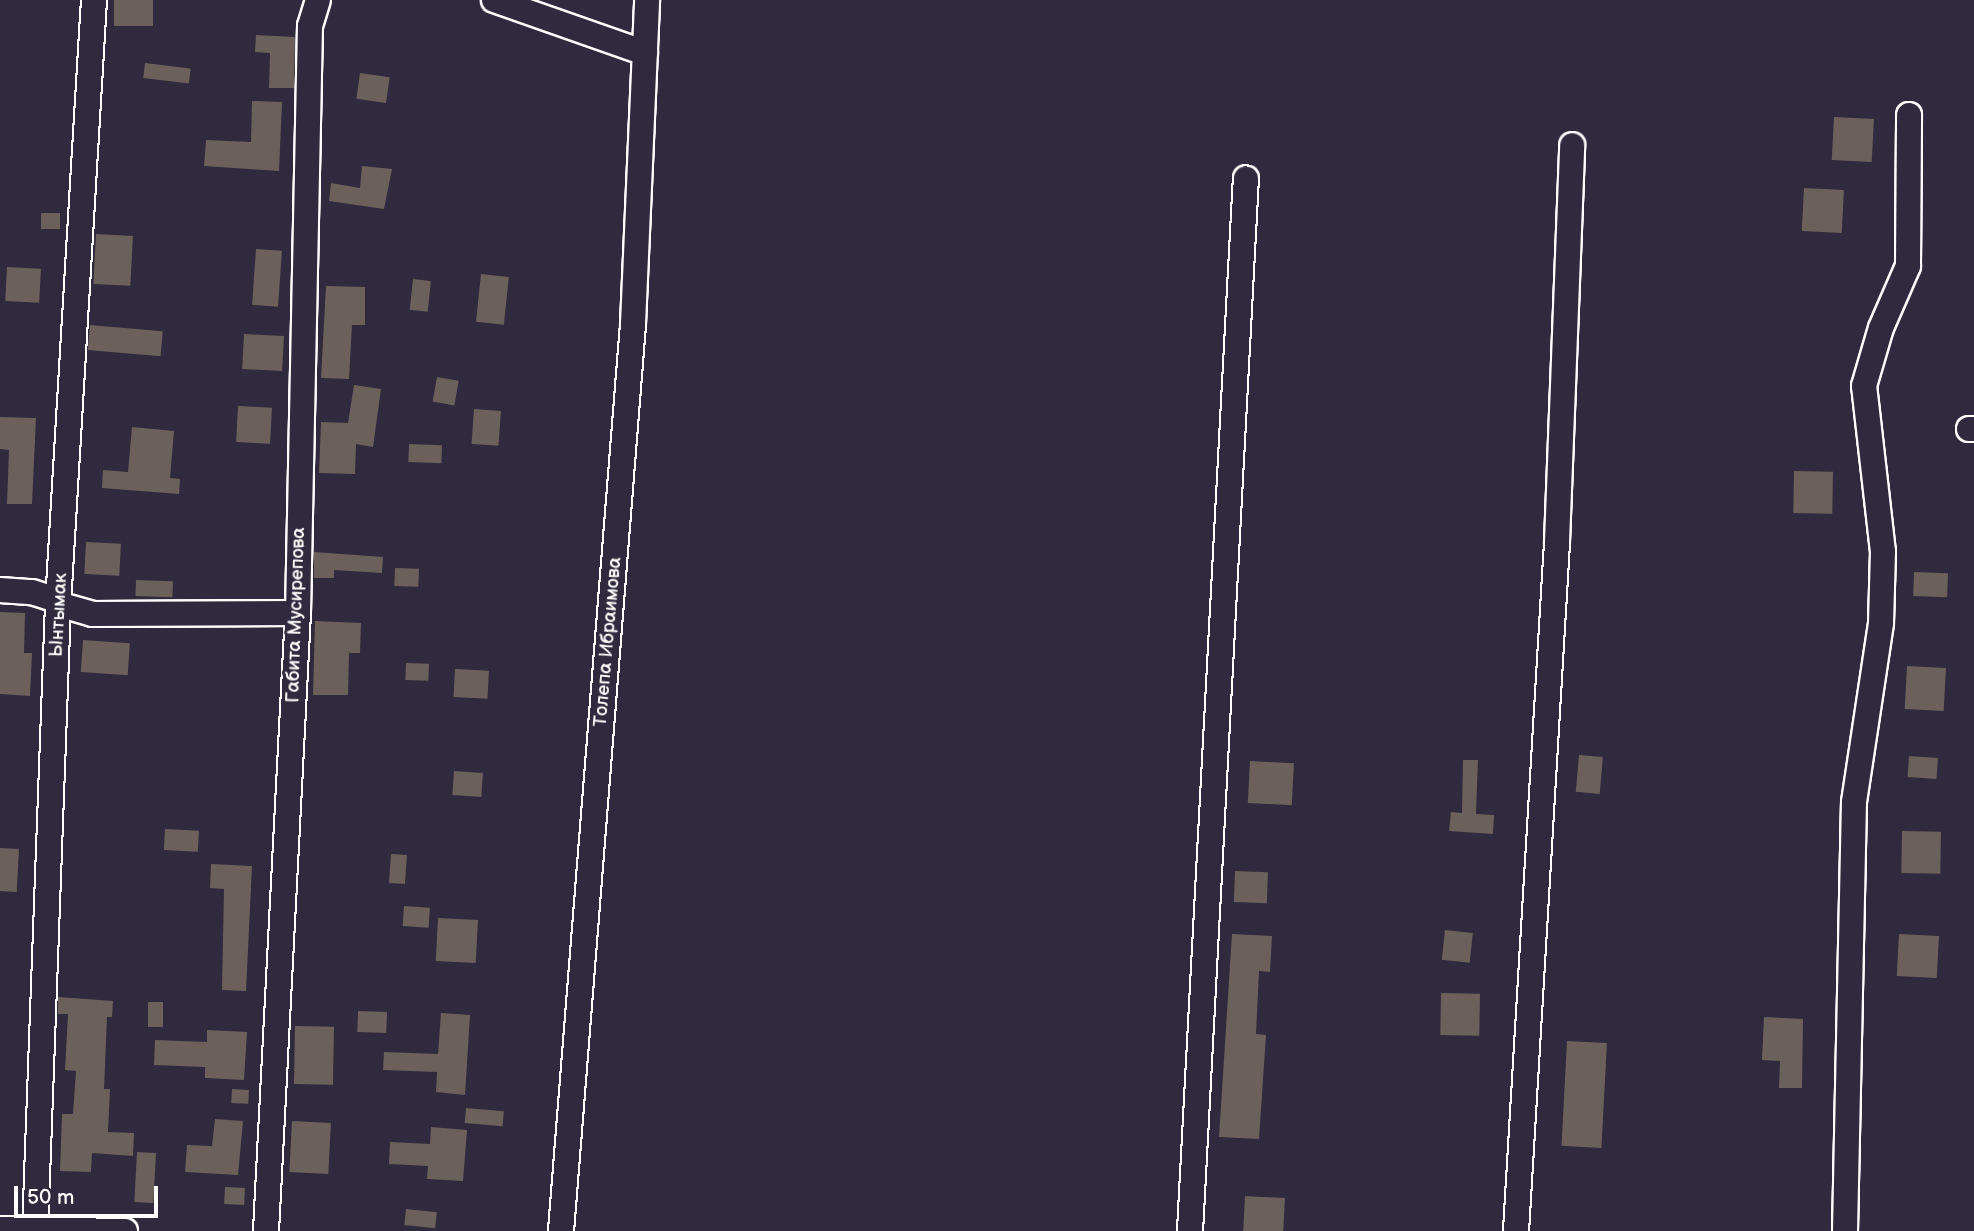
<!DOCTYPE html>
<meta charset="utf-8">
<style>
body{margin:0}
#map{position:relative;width:1974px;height:1231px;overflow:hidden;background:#2f2a3d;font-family:"Balsamiq Sans",sans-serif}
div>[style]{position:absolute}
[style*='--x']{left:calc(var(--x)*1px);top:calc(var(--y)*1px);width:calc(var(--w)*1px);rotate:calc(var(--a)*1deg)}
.building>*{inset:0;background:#6c605b;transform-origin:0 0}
.roads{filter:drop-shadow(2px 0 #fff) drop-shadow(-2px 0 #fff) drop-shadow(0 2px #fff) drop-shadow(0 -2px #fff)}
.minor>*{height:24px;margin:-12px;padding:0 12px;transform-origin:12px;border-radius:12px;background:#2f2a3d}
span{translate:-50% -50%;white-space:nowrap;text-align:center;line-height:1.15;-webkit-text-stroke:6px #2f2a3d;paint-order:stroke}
.street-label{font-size:19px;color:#fff}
.scale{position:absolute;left:14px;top:1186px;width:144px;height:32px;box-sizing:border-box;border:4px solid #fff;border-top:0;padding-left:9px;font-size:21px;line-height:24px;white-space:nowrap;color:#fff;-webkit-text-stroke:5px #2f2a3d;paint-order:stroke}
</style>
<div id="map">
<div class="building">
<div style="left:114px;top:0;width:39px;height:26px"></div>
<div style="clip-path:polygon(256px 35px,295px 37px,294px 88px,269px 88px,270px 53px,255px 52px)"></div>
<div style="left:145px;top:63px;width:46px;height:15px;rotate:7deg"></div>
<div style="left:360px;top:73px;width:30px;height:26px;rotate:8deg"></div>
<div style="clip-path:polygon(252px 101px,282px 102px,279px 171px,204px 166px,206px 140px,251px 142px)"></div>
<div style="left:1834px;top:117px;width:40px;height:43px;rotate:3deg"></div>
<div style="clip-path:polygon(362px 166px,392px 169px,384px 209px,329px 201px,331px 183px,360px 188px)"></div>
<div style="left:1804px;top:188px;width:40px;height:43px;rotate:3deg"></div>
<div style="left:41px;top:213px;width:19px;height:16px"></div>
<div style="left:96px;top:234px;width:37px;height:50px;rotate:3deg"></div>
<div style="left:256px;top:249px;width:26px;height:56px;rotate:4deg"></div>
<div style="left:7px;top:267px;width:34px;height:34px;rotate:3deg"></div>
<div style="left:481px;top:274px;width:28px;height:48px;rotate:6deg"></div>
<div style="left:413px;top:279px;width:18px;height:31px;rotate:6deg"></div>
<div style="clip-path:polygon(326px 286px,365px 287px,365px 325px,352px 325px,349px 379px,321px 378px)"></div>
<div style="left:90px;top:325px;width:73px;height:25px;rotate:5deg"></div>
<div style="left:244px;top:334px;width:40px;height:35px;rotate:3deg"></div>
<div style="left:437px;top:377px;width:22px;height:25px;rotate:10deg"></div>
<div style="clip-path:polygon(354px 385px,381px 389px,373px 447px,356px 444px,355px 474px,319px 473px,321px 422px,348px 423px)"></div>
<div style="left:238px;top:406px;width:34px;height:36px;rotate:3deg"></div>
<div style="left:474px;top:409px;width:27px;height:35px;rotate:4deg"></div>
<div style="clip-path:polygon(0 417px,36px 418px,32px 504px,7px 504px,9px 450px,0 449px)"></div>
<div style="clip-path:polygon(132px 427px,174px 431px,170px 478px,180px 479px,179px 494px,102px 488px,103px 470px,128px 472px)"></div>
<div style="left:409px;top:444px;width:33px;height:18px;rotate:2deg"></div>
<div style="left:1794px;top:471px;width:39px;height:42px;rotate:1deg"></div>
<div style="left:86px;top:542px;width:35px;height:32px;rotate:3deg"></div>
<div style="clip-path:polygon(314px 552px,383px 557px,382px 573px,334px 570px,334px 578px,314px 578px)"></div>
<div style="left:395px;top:568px;width:24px;height:18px;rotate:2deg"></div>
<div style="left:1914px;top:572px;width:34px;height:24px;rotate:2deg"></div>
<div style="left:136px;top:580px;width:37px;height:16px;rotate:2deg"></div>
<div style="clip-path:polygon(0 612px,25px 613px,24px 653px,32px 653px,30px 696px,0 694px)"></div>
<div style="clip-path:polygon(315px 621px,361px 623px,360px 653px,349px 653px,348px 695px,313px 695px)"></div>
<div style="left:83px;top:640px;width:47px;height:32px;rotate:4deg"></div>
<div style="left:406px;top:663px;width:23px;height:17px;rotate:2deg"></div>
<div style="left:1907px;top:666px;width:39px;height:43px;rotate:3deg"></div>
<div style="left:455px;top:669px;width:34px;height:28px;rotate:3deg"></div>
<div style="left:1579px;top:755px;width:24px;height:37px;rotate:5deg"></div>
<div style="left:1909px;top:756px;width:29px;height:21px;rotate:4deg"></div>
<div style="clip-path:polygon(1463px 760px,1478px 760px,1476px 814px,1494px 815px,1493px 834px,1449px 831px,1451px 812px,1462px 813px)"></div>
<div style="left:1250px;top:761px;width:44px;height:42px;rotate:3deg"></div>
<div style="left:454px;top:771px;width:29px;height:24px;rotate:4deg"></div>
<div style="left:165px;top:829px;width:34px;height:21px;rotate:3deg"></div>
<div style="left:1902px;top:831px;width:39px;height:42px;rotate:1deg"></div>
<div style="left:0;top:848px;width:19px;height:43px;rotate:3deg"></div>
<div style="left:391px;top:854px;width:16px;height:29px;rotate:4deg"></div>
<div style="clip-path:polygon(211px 864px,252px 866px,246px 991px,222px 990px,224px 889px,210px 888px)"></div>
<div style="left:1235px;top:871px;width:33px;height:31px;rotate:2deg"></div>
<div style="left:404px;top:906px;width:26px;height:20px;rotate:4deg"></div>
<div style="left:438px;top:918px;width:40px;height:43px;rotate:3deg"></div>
<div style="left:1445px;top:930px;width:28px;height:30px;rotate:6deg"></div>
<div style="clip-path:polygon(1232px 934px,1272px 936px,1270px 972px,1259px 971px,1256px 1034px,1266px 1035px,1259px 1139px,1219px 1137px)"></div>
<div style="left:1899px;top:934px;width:40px;height:42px;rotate:3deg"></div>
<div style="left:1441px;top:993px;width:39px;height:42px;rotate:1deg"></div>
<div style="clip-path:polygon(58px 997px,113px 1001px,112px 1017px,107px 1017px,104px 1089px,110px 1089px,108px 1132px,134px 1133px,133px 1156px,92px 1153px,91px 1172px,60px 1171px,62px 1114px,73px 1114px,76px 1071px,65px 1070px,68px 1014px,58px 1014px)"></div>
<div style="left:148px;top:1002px;width:15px;height:25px"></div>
<div style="left:358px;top:1011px;width:29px;height:21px;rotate:2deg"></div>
<div style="clip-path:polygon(441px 1013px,470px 1015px,465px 1095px,436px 1092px,437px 1072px,383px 1070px,384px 1052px,438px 1054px)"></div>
<div style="clip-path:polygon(1764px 1017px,1803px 1019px,1802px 1088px,1779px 1088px,1780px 1061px,1762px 1060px)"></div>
<div style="left:295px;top:1026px;width:39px;height:58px;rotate:1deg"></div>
<div style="clip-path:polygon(207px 1030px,247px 1032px,244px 1080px,205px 1078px,205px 1067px,154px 1065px,155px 1040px,207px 1042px)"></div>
<div style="left:1567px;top:1041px;width:40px;height:105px;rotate:3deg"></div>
<div style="left:232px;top:1089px;width:17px;height:14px;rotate:3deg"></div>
<div style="left:466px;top:1108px;width:38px;height:15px;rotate:5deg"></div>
<div style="clip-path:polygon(215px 1119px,243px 1121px,238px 1175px,185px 1172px,187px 1145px,212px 1146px)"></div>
<div style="left:292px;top:1121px;width:39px;height:51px;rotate:3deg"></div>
<div style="clip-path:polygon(431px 1127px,467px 1130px,463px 1181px,427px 1179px,428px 1166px,389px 1164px,390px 1142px,430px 1144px)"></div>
<div style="left:137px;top:1152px;width:19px;height:50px;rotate:3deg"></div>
<div style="left:225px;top:1187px;width:20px;height:17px;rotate:3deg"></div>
<div style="left:1245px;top:1196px;width:40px;height:35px;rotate:3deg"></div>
<div style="left:406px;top:1209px;width:31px;height:16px;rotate:6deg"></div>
</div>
<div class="roads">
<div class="minor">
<div style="--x:494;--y:0;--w:160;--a:19.3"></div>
<div style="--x:1969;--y:429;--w:5;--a:0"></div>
<div style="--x:0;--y:590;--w:32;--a:4"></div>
<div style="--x:32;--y:592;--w:28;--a:18"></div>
<div style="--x:58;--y:604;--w:35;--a:16"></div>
<div style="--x:92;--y:614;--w:206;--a:-0.3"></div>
<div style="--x:0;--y:1229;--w:125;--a:0.9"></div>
<div style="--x:35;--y:1231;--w:627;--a:-87.9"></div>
<div style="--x:58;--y:604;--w:605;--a:-86.59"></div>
<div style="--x:266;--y:1231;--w:619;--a:-87.04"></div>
<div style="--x:298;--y:613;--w:587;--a:-88.83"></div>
<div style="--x:310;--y:26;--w:27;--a:-73"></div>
<div style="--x:561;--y:1231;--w:910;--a:-85.46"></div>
<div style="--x:633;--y:324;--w:324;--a:-87.5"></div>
<div style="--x:1190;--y:1231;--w:1054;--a:-86.96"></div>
<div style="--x:1516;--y:1231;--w:690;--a:-86.59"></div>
<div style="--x:1557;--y:542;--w:397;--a:-87.8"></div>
<div style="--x:1845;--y:1231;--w:429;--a:-88.8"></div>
<div style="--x:1854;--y:802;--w:181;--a:-81.4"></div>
<div style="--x:1881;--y:623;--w:71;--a:-88.4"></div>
<div style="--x:1883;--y:552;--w:167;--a:-96.5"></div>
<div style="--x:1864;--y:386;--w:60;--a:-73.7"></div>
<div style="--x:1881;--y:328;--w:68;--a:-66.5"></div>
<div style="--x:1908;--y:266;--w:151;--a:-89.6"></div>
</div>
</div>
<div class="street-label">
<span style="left:59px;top:615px;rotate:-87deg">Ынтымак</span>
<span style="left:296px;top:615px;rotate:-88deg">Габита Мусирепова</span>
<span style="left:608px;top:642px;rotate:-85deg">Толепа Ибраимова</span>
</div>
<div class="scale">50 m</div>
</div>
